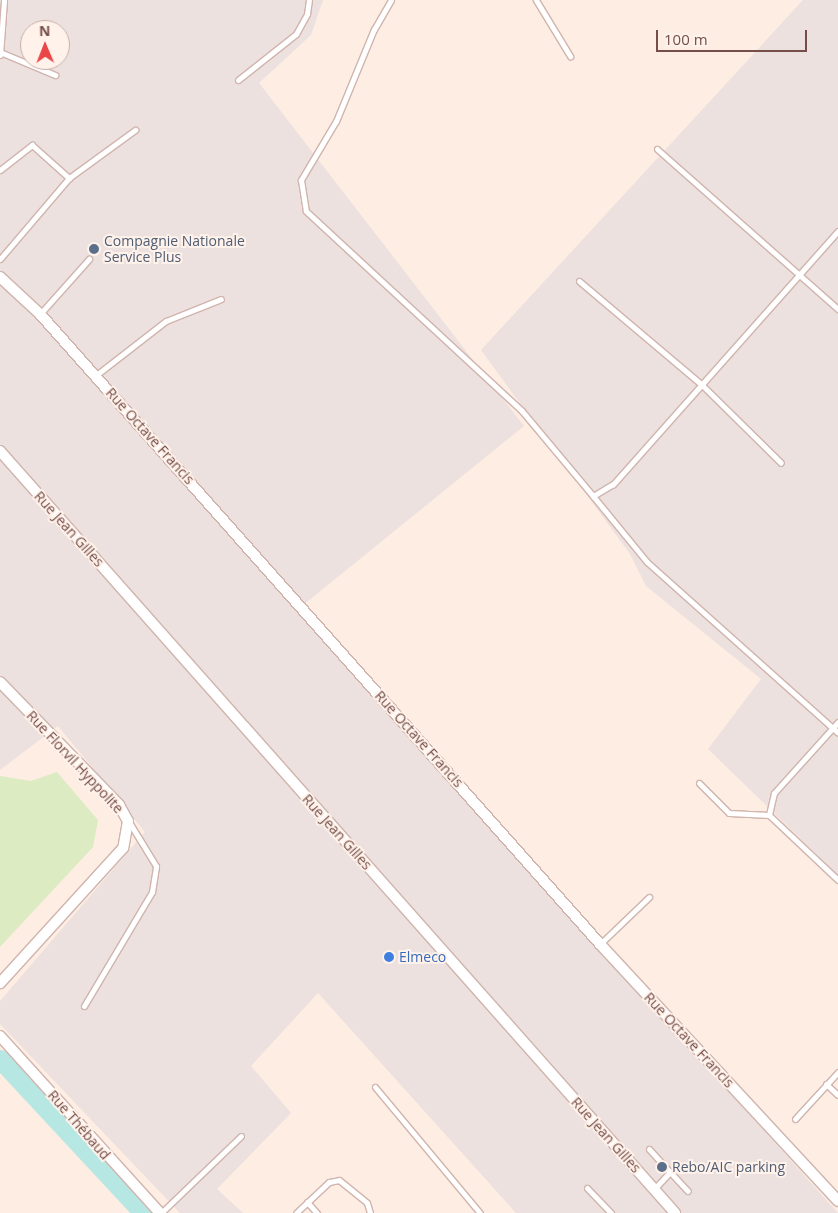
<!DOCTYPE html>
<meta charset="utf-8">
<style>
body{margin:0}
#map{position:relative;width:838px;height:1213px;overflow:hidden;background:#fdede3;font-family:"Open Sans",sans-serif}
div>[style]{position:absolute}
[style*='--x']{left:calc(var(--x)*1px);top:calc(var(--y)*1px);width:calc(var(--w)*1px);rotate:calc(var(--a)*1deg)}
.industrial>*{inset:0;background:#ece1de}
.green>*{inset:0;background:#dcebc2}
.river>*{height:19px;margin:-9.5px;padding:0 9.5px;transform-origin:9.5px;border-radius:9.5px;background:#b7e7e2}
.roads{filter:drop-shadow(1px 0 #d0b4ad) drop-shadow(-1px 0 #d0b4ad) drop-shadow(0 1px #d0b4ad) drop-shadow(0 -1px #d0b4ad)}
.service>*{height:5px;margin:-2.5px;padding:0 2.5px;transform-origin:2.5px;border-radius:2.5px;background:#fff}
.minor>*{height:10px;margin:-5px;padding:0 5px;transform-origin:5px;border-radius:5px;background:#fff}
.dots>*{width:14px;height:14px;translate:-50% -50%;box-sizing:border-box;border:2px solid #fff2ea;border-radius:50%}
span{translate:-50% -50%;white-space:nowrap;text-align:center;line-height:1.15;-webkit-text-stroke:4px #fff2ea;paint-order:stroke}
.service-label{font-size:14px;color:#4e5e75}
.left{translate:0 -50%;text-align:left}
.street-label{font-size:14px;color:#754e49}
.shop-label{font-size:14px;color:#366cbe}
.north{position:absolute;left:20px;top:20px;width:50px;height:50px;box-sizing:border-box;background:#fff2ea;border:1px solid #c8b0aa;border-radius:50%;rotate:359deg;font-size:14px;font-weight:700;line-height:20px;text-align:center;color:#754e49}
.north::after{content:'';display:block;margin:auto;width:18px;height:22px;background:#e94648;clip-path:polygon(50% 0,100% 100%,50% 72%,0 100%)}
.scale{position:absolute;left:656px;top:30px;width:151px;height:22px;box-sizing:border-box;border:2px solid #754e49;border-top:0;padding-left:6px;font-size:15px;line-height:18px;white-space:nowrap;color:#754e49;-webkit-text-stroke:4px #fff2ea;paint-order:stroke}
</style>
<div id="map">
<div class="industrial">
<div style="clip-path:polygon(evenodd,0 0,323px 0,311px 35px,259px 83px,524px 426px,297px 610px,838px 1213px,516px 1213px,318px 993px,251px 1066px,291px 1113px,217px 1189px,243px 1213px,180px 1213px,0 1024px,0 1001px,145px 832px,58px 726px,0 770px,0 0,30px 30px,60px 30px,60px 60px,30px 60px,30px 30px)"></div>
<div style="clip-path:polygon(803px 0,838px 0,838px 875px,708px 749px,761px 679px,646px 586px,630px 554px,481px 350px)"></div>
</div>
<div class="green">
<div style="clip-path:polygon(57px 772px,98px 820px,93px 847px,0 947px,0 776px,31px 781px)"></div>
</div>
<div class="river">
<div style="--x:0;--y:1059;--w:210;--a:47.1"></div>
</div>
<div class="roads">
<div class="service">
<div style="--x:391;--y:0;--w:34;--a:120"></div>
<div style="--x:374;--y:29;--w:100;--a:112.4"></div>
<div style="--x:336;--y:121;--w:69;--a:120.7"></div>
<div style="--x:301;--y:180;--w:31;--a:81"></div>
<div style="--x:306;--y:211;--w:294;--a:42.8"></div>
<div style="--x:522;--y:411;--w:111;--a:50.1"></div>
<div style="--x:536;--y:0;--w:66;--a:58.7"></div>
<div style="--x:0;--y:52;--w:60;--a:22.7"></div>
<div style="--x:0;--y:55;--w:55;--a:-85.8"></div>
<div style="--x:238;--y:80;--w:74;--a:-38.4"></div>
<div style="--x:296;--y:34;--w:23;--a:-61"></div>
<div style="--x:307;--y:14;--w:14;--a:-82"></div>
<div style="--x:657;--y:149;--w:242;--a:41.5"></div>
<div style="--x:0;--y:170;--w:41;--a:-38"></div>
<div style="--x:32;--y:145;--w:50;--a:41.7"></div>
<div style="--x:838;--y:231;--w:339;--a:131.6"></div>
<div style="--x:613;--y:484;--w:23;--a:149"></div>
<div style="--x:593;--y:496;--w:85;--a:50.7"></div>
<div style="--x:647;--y:562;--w:256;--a:41.8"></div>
<div style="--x:0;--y:259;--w:106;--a:-49.6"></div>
<div style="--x:69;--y:178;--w:82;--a:-36"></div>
<div style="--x:579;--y:281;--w:160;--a:40.2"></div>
<div style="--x:701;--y:384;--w:112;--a:44.6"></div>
<div style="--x:40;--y:314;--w:74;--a:-48.3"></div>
<div style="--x:95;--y:376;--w:90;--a:-37.8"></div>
<div style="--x:166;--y:321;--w:59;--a:-21.8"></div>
<div style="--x:838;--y:722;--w:96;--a:132"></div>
<div style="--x:774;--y:793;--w:23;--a:103"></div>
<div style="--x:769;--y:815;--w:95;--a:43.3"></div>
<div style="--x:699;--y:783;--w:42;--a:45"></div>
<div style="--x:729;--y:813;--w:40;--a:2.9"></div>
<div style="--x:600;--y:944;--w:68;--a:-43.8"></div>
<div style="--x:84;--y:1006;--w:133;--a:-59.2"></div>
<div style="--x:152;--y:892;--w:26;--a:-81"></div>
<div style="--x:156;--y:866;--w:52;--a:-121.5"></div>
<div style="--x:826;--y:1084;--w:16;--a:43"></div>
<div style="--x:375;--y:1087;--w:164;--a:50.2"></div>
<div style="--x:795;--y:1119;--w:64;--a:-47.5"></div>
<div style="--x:649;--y:1149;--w:31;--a:48"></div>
<div style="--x:670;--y:1172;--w:23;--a:133"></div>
<div style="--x:670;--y:1172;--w:26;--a:47"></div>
<div style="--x:587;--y:1188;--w:35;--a:46"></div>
<div style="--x:307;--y:1202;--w:15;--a:48"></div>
<div style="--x:161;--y:1213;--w:111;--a:-43.9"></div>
<div style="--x:296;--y:1213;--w:45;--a:-43.2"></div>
<div style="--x:329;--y:1182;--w:10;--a:-11"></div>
<div style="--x:339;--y:1180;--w:36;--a:39"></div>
<div style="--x:367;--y:1203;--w:10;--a:73"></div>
</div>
<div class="minor">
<div style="--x:0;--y:277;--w:54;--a:42.8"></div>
<div style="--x:40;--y:314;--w:843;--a:48.37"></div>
<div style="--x:600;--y:944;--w:350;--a:47.2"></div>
<div style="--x:0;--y:451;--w:1018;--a:48.46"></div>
<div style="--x:0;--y:682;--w:171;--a:45.9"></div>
<div style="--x:119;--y:805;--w:18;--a:61"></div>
<div style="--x:128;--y:821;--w:27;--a:100"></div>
<div style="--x:123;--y:848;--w:183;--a:132.3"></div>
<div style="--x:0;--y:1036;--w:239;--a:47.9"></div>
</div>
</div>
<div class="dots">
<div style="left:94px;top:249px;background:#5c6f8a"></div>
<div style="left:389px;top:957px;background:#3f7fe0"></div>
<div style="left:662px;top:1167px;background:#5c6f8a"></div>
</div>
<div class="service-label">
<span class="left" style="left:104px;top:249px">Compagnie Nationale<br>Service Plus</span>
<span class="left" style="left:672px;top:1167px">Rebo/AIC parking</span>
</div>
<div class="street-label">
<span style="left:150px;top:436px;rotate:48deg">Rue Octave Francis</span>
<span style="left:69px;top:529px;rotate:48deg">Rue Jean Gilles</span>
<span style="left:419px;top:739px;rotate:48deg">Rue Octave Francis</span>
<span style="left:75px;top:762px;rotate:47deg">Rue Florvil Hyppolite</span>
<span style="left:337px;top:832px;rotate:48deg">Rue Jean Gilles</span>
<span style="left:689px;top:1040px;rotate:47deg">Rue Octave Francis</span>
<span style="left:79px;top:1125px;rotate:49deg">Rue Thébaud</span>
<span style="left:606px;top:1135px;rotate:48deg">Rue Jean Gilles</span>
</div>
<div class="shop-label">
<span class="left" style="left:399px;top:957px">Elmeco</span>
</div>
<div class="north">N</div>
<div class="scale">100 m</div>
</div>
